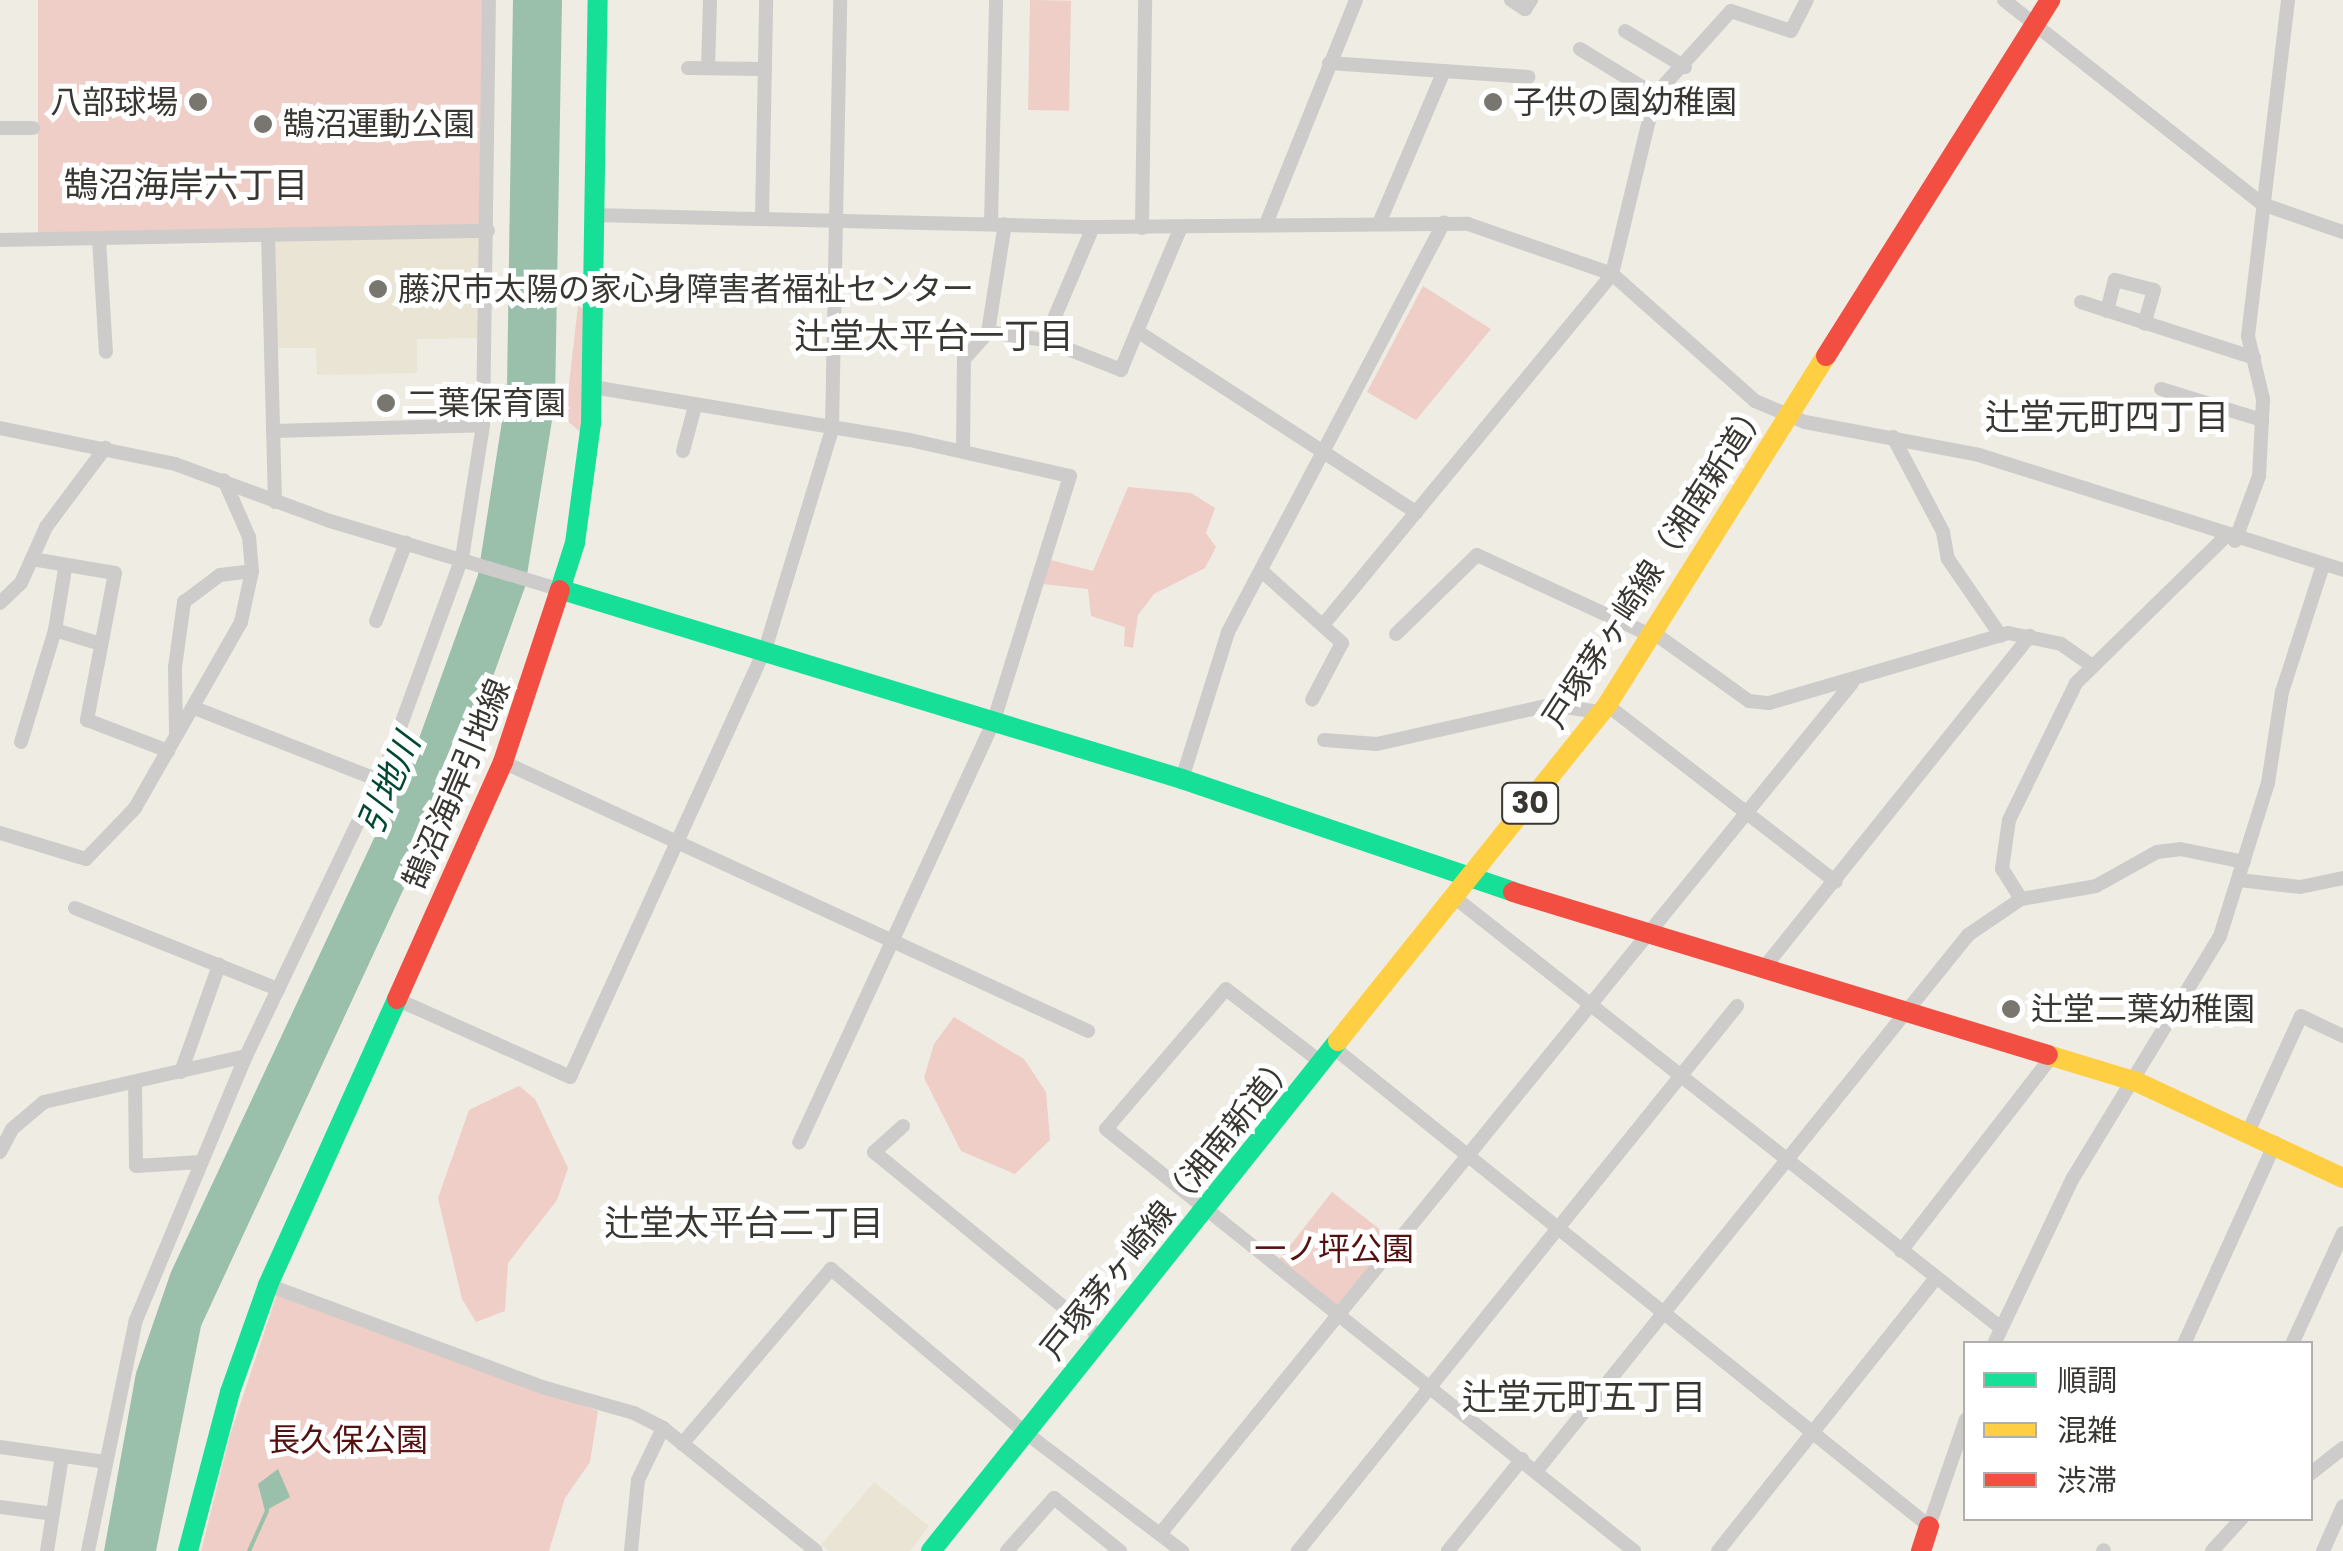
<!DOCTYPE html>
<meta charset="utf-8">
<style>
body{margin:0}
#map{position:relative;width:2343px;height:1551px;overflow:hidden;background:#efece3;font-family:Poppins,"Noto Sans JP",sans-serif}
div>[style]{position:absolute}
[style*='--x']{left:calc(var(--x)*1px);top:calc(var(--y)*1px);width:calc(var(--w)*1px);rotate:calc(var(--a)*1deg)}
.built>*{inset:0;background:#e9e4d3}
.green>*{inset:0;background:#eecec6;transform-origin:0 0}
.water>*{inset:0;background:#9abfaa}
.stream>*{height:4px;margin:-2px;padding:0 2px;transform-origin:2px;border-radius:2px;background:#9abfaa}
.street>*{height:14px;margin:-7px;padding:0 7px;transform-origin:7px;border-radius:7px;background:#cdccca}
.fast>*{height:20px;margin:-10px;padding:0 10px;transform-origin:10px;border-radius:10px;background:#16e098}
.slow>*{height:20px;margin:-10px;padding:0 10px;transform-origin:10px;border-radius:10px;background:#ffcf43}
.jam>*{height:20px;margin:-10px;padding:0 10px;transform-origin:10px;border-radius:10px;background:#f24e42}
.dots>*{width:28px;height:28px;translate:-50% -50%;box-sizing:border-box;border:5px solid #fff;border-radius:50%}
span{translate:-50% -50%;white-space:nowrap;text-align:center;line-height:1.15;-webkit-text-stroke:10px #fff;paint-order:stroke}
.shield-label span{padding:2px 8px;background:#fff;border:2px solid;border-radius:8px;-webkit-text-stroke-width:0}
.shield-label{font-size:30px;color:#393731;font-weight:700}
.poi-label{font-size:32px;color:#393731}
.right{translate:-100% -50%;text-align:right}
.left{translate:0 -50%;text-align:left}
.street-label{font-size:32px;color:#393731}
.park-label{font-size:32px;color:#551110}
.neighbourhood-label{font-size:35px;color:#393731}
.water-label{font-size:35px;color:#004930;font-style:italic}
.legend{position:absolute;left:1963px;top:1341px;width:350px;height:180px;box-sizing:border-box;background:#fff;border:2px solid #b0afad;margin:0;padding:12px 18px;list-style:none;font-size:30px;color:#393731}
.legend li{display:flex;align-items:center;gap:20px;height:50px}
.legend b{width:50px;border:2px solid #b0afad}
</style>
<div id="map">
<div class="built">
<div style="clip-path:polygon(481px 236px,482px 338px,417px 339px,417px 373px,317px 375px,316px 348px,276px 348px,272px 240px)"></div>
<div style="clip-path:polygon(874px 1482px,929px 1526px,910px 1551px,829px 1551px,821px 1545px)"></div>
</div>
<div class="green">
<div style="left:38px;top:0;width:447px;height:236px"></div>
<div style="left:1030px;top:0;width:41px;height:110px;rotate:1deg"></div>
<div style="clip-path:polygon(1423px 286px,1491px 329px,1416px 420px,1367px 392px)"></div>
<div style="clip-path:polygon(578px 306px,593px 314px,589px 439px,565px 419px)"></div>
<div style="clip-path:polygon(1128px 487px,1191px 493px,1215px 508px,1206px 533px,1216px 547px,1205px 568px,1154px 594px,1138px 615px,1133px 648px,1124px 646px,1125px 627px,1091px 616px,1088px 589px,1043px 584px,1051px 560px,1093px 571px)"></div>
<div style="clip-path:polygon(954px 1017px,1024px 1059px,1046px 1092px,1050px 1140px,1015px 1174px,961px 1151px,924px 1078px,934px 1044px)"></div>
<div style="clip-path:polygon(519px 1086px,535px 1099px,568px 1168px,557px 1200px,508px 1263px,505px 1311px,476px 1322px,462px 1299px,438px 1198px,469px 1110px)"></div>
<div style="left:1332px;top:1192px;width:75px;height:87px;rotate:38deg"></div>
<div style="clip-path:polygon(277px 1294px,598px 1411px,590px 1462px,565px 1498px,549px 1551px,201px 1551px,230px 1435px)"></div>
</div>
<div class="water">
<div style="clip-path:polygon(513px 0,562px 0,555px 402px,525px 587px,462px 763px,201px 1326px,156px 1551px,104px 1551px,136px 1373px,171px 1272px,413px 755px,478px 575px,507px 389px)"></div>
<div style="clip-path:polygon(278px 1469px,290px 1497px,265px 1511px,258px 1484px)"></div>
</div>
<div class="stream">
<div style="--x:249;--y:1551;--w:44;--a:-65.8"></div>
</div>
<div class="street">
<div style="--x:1511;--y:0;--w:17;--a:33"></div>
<div style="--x:1525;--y:9;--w:11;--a:-56"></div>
<div style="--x:2004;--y:0;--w:329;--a:38.3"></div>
<div style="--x:2262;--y:204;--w:86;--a:19.1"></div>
<div style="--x:1625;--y:31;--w:70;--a:31"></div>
<div style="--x:1580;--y:49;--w:88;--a:31.5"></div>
<div style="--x:1329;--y:63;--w:200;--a:4"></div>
<div style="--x:688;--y:68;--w:77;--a:0.7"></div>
<div style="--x:708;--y:68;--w:68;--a:-88.3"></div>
<div style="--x:0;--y:128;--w:33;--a:0"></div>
<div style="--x:594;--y:215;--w:499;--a:1.4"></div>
<div style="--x:1093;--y:227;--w:375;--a:-0.5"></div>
<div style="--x:1468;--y:224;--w:152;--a:19.1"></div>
<div style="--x:1612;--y:274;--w:191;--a:41.6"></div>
<div style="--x:1755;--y:401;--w:54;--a:22.8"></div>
<div style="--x:1805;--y:422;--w:177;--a:10.7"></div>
<div style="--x:1979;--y:455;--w:382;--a:17.5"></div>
<div style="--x:762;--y:218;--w:218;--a:-88.9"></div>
<div style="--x:1380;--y:221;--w:163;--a:-66.9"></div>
<div style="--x:991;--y:224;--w:224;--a:-88.7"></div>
<div style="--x:1266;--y:224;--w:241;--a:-68.1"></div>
<div style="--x:1181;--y:227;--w:113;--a:112.9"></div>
<div style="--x:1137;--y:331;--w:333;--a:33"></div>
<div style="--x:1142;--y:228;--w:228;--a:-89.2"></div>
<div style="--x:268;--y:235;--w:267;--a:88.5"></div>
<div style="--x:99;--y:239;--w:113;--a:86.5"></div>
<div style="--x:0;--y:240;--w:488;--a:-1.1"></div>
<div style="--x:2081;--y:302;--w:182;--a:17.9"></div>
<div style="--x:2107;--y:311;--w:32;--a:-76"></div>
<div style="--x:2115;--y:280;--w:40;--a:14.4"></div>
<div style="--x:2154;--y:290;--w:35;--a:106"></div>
<div style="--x:988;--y:332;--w:58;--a:8"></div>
<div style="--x:1045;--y:340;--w:82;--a:21.5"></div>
<div style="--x:1121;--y:370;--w:42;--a:-67.7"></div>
<div style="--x:1045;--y:340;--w:123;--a:-67"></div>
<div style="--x:593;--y:387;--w:321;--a:9.5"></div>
<div style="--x:910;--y:440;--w:164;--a:12.7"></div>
<div style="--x:1070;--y:476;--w:259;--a:107.3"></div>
<div style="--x:993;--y:723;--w:462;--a:114.8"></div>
<div style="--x:2161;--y:389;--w:106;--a:17.1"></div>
<div style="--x:0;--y:428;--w:179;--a:11.6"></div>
<div style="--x:175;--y:464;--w:165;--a:20.2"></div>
<div style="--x:330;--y:521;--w:242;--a:16.6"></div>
<div style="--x:273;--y:431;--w:210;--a:-1.6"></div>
<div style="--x:1893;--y:437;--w:107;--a:62.2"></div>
<div style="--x:1943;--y:532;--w:27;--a:80"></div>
<div style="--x:1948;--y:559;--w:93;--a:55.5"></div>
<div style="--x:683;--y:451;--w:47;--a:-75.1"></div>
<div style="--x:963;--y:451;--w:92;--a:-89.4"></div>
<div style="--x:964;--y:359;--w:36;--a:-48"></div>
<div style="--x:988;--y:332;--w:109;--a:-81.1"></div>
<div style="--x:2235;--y:541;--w:69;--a:-69.7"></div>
<div style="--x:2259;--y:476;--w:77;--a:-87"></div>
<div style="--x:2263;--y:399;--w:65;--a:-103.4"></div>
<div style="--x:2248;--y:336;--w:338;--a:-83.2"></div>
<div style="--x:32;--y:559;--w:84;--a:9.6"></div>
<div style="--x:115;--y:573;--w:150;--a:100.8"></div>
<div style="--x:87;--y:720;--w:87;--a:20.9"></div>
<div style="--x:1264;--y:573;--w:105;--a:41.9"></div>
<div style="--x:1342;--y:643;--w:64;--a:117.8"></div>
<div style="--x:0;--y:603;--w:29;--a:-44"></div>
<div style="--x:21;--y:583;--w:61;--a:-65.9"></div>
<div style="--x:46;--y:527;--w:99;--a:-53.2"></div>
<div style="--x:376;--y:621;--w:84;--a:-69"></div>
<div style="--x:1323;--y:625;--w:455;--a:-50.5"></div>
<div style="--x:1612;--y:274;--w:184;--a:-76.5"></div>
<div style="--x:1655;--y:95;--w:113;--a:-47.9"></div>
<div style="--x:1731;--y:11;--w:63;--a:18.4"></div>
<div style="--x:1791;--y:31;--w:35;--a:-63"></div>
<div style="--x:55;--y:630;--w:48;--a:16.9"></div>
<div style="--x:1654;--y:633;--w:117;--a:35.6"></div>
<div style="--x:1749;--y:701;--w:20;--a:6"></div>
<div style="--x:1769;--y:703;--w:249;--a:-16.3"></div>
<div style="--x:2008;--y:633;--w:54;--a:11.7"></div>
<div style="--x:2061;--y:644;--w:37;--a:35"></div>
<div style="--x:1396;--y:634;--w:113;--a:-44.3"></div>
<div style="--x:1477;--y:555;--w:193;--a:24.8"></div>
<div style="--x:1607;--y:705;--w:289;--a:37.7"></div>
<div style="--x:197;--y:709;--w:194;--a:21.4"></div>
<div style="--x:176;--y:733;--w:66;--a:-90.9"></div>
<div style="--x:175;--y:667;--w:66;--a:-82.1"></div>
<div style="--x:184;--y:602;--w:45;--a:-36.9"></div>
<div style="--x:220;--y:575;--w:32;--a:-7"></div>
<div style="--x:1324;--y:740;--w:53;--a:4.3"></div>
<div style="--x:1377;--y:744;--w:177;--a:-12.7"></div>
<div style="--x:1550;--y:705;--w:50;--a:8"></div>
<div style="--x:21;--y:742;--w:117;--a:-73.1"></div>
<div style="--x:55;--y:630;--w:62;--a:-80.7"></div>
<div style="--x:503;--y:762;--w:644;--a:24.69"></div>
<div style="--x:1182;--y:779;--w:154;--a:-72.6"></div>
<div style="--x:1228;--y:632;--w:463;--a:-62.2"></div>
<div style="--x:0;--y:833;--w:90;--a:16.8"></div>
<div style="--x:86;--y:859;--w:71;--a:-46.1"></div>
<div style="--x:135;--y:808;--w:214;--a:-60.3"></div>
<div style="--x:241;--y:622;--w:52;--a:-77.8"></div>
<div style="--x:252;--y:571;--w:34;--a:-95"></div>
<div style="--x:249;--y:537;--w:62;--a:-113.7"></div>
<div style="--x:2239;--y:880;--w:61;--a:6.5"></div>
<div style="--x:2300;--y:887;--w:44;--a:-11.8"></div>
<div style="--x:1454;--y:897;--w:696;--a:38.24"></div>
<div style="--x:2021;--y:899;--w:36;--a:-122"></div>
<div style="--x:2002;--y:869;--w:49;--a:-81.9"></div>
<div style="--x:2009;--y:820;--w:153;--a:-63.9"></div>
<div style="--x:2076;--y:683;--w:209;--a:-44.4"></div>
<div style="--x:75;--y:908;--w:219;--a:21.8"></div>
<div style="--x:1763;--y:969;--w:427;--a:-51.3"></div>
<div style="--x:396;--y:999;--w:191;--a:24.1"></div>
<div style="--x:570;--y:1077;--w:469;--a:-65.5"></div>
<div style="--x:765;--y:650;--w:231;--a:-73.1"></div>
<div style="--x:832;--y:429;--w:429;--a:-88.9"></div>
<div style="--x:1334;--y:1048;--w:763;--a:38.78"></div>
<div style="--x:1929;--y:1526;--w:113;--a:-70.9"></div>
<div style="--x:1322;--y:1063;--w:121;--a:-142.4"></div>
<div style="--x:1226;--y:989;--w:184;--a:130.6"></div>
<div style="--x:1106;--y:1129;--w:676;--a:38.63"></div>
<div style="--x:181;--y:1072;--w:114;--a:-70.4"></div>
<div style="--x:135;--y:1083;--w:83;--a:89.3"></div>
<div style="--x:136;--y:1166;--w:65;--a:-3.5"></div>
<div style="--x:903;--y:1126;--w:39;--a:138"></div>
<div style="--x:874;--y:1152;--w:292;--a:39.3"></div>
<div style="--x:2249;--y:1130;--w:125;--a:-65.5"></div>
<div style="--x:2301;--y:1016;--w:47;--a:25.5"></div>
<div style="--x:0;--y:1152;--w:26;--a:-62"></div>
<div style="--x:12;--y:1129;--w:42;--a:-40.2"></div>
<div style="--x:44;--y:1102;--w:207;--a:-12.8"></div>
<div style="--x:1901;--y:1251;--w:247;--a:-52.2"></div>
<div style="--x:268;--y:1285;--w:292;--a:20.4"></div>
<div style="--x:542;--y:1387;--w:96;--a:15.8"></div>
<div style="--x:634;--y:1413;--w:33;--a:27"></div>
<div style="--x:663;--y:1428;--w:196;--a:38.8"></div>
<div style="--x:1994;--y:1344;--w:184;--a:-64.6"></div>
<div style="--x:2073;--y:1178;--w:283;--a:-58.7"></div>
<div style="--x:2220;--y:936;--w:160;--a:-72.6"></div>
<div style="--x:2268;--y:783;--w:92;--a:-81.3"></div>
<div style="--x:2282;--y:692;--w:133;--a:-72.1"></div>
<div style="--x:2184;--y:1344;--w:221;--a:-65.6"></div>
<div style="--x:2292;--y:1344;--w:122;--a:-65.3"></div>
<div style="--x:682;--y:1444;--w:230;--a:-49.6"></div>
<div style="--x:831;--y:1269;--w:255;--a:40.1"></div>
<div style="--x:1026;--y:1433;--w:196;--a:37.1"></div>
<div style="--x:0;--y:1447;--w:106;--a:8.1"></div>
<div style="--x:1537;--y:1470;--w:687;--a:-51.14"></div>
<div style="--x:1968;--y:935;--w:64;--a:-34.2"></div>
<div style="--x:2021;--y:899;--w:76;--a:-9.8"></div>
<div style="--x:2096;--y:886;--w:70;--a:-29.1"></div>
<div style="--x:2157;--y:852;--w:23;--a:-7"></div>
<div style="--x:2180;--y:849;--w:65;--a:11.5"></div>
<div style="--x:2310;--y:1474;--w:42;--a:-38.2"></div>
<div style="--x:0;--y:1507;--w:53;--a:7.5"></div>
<div style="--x:1160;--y:1534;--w:1097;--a:-50.88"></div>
<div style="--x:47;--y:1551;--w:96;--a:-81"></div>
<div style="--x:88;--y:1551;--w:236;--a:-78.3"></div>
<div style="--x:136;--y:1320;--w:286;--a:-67.4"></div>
<div style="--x:246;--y:1056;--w:328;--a:-64.4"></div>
<div style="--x:388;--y:760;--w:215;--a:-69.9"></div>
<div style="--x:462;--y:558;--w:135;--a:-81"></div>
<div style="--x:483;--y:425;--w:425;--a:-89.2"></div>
<div style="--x:631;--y:1551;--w:71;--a:-84.4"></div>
<div style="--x:638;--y:1480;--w:58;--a:-64.3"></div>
<div style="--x:1007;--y:1551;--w:71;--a:-48.4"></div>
<div style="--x:1054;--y:1498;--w:85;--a:38.8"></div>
<div style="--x:1298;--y:1551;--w:700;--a:-51.15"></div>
<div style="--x:1448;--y:1551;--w:118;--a:-51.2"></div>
<div style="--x:1718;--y:1551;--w:348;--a:-51.4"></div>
<div style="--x:2103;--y:1551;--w:1;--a:-45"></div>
<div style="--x:2212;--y:1551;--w:45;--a:-47.7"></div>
<div style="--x:2323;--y:1551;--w:49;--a:-66"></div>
</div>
<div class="fast">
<div style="--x:560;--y:590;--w:49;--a:-72.3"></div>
<div style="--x:575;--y:543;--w:121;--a:-82.4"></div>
<div style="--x:591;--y:423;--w:423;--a:-89.1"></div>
<div style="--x:562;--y:590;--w:648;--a:16.95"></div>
<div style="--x:1182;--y:779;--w:350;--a:18.8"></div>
<div style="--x:188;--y:1551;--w:164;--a:-75.2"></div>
<div style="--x:230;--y:1392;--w:114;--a:-70.4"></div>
<div style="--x:268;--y:1285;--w:314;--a:-65.7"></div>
<div style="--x:931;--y:1551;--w:652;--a:-51.41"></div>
</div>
<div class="slow">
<div style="--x:1338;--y:1041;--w:430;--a:-51.3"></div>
<div style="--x:1607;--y:705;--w:412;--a:-57.9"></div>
<div style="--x:2048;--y:1055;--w:93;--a:16.9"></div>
<div style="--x:2137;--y:1082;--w:227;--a:25"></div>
</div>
<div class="jam">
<div style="--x:1826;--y:356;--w:421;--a:-57.8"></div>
<div style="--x:1513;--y:892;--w:559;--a:16.94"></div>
<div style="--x:397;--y:999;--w:260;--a:-65.9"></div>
<div style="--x:503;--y:762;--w:181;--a:-71.7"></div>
<div style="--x:1921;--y:1551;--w:26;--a:-72"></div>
</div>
<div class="dots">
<div style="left:198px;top:102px;background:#79766f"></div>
<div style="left:1493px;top:102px;background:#79766f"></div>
<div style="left:263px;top:124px;background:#79766f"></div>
<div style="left:378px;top:289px;background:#79766f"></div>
<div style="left:386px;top:403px;background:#79766f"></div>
<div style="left:2011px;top:1009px;background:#79766f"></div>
</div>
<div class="shield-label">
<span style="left:1530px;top:803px">30</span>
</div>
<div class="poi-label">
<span class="right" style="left:178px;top:102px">八部球場</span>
<span class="left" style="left:1513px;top:102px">子供の園幼稚園</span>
<span class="left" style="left:283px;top:124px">鵠沼運動公園</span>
<span class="left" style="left:398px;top:289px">藤沢市太陽の家心身障害者福祉センター</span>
<span class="left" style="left:406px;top:403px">二葉保育園</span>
<span class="left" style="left:2031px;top:1009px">辻堂二葉幼稚園</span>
</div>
<div class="street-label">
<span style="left:1656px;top:564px;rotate:-57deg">戸塚茅ヶ崎線（湘南新道）</span>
<span style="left:457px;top:784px;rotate:-67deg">鵠沼海岸引地線</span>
<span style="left:1169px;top:1206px;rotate:-51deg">戸塚茅ヶ崎線（湘南新道）</span>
</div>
<div class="park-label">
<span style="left:1334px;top:1249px">一ノ坪公園</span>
<span style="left:348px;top:1440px">長久保公園</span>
</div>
<div class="neighbourhood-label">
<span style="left:186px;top:185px">鵠沼海岸六丁目</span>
<span style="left:934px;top:336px">辻堂太平台一丁目</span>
<span style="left:2107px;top:417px">辻堂元町四丁目</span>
<span style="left:744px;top:1223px">辻堂太平台二丁目</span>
<span style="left:1584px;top:1397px">辻堂元町五丁目</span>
</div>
<div class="water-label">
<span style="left:389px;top:784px;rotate:-67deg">引地川</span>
</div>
<ul class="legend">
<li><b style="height:12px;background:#16e098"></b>順調</li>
<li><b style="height:12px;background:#ffcf43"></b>混雑</li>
<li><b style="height:12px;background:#f24e42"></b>渋滞</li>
</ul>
</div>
